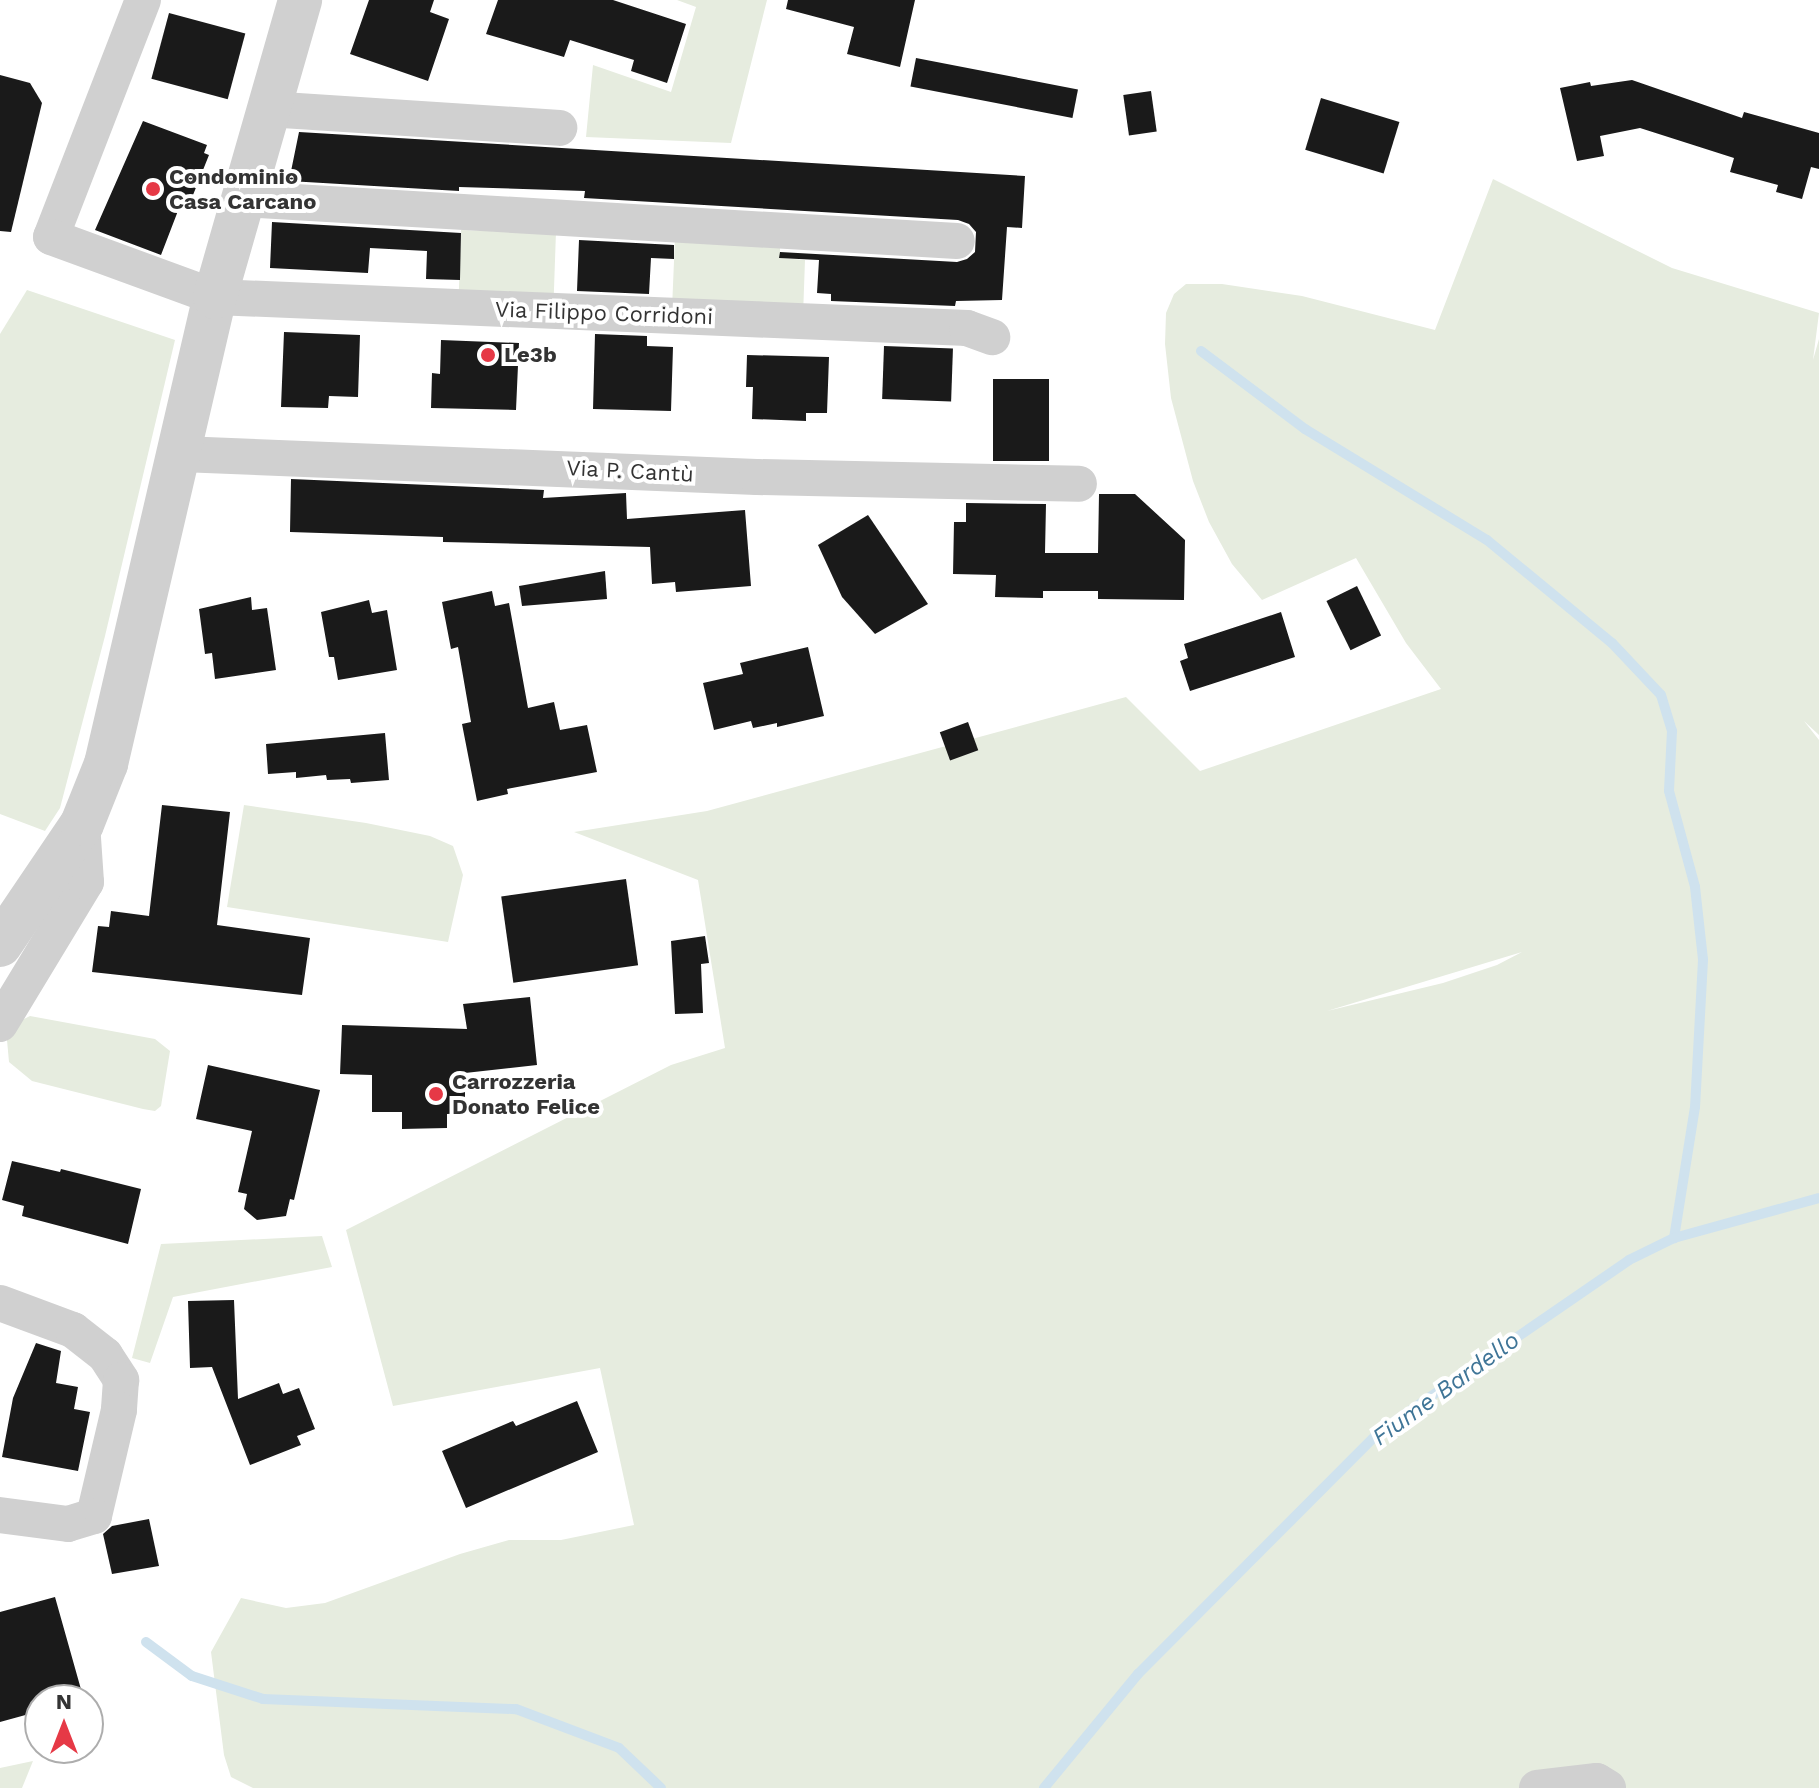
<!DOCTYPE html>
<meta charset="utf-8">
<style>
body{margin:0}
#map{position:relative;width:1819px;height:1788px;overflow:hidden;background:#fff;font-family:"Work Sans",sans-serif}
div>[style]{position:absolute}
[style*='--x']{left:calc(var(--x)*1px);top:calc(var(--y)*1px);width:calc(var(--w)*1px);rotate:calc(var(--a)*1deg)}
.green>*{inset:0;background:#e6ecdf;transform-origin:0 0}
.stream>*{height:10px;margin:-5px;padding:0 5px;transform-origin:5px;border-radius:5px;background:#cfe2ee}
.building>*{inset:0;background:#1a1a1a;transform-origin:0 0}
.minor>*{height:36px;margin:-18px;padding:0 18px;transform-origin:18px;border-radius:18px;background:#d0d0d0}
.tertiary>*{height:44px;margin:-22px;padding:0 22px;transform-origin:22px;border-radius:22px;background:#d0d0d0}
.dots>*{width:22px;height:22px;translate:-50% -50%;box-sizing:border-box;border:4px solid #fff;border-radius:50%}
span{translate:-50% -50%;white-space:nowrap;text-align:center;line-height:1.15;-webkit-text-stroke:8px #fff;paint-order:stroke}
.poi-label{font-size:22px;color:#333;font-weight:700}
.left{translate:0 -50%;text-align:left}
.street-label{font-size:22px;color:#333}
.water-label{font-size:24px;color:#3f7597;font-style:italic}
.north{position:absolute;left:24px;top:1684px;width:80px;height:80px;box-sizing:border-box;background:#fff;border:2px solid #adadad;border-radius:50%;rotate:0deg;font-size:22px;font-weight:700;line-height:32px;text-align:center;color:#333}
.north::after{content:'';display:block;margin:auto;width:28px;height:36px;background:#e63946;clip-path:polygon(50% 0,100% 100%,50% 72%,0 100%)}
</style>
<div id="map">
<div class="green">
<div style="clip-path:polygon(677px 0,767px 0,731px 143px,586px 137px,593px 65px,671px 92px,696px 7px)"></div>
<div style="clip-path:polygon(evenodd,1493px 179px,1672px 268px,1819px 313px,1813px 360px,1819px 339px,1819px 735px,1804px 721px,1819px 740px,1819px 1788px,253px 1788px,231px 1777px,224px 1755px,211px 1652px,241px 1598px,286px 1608px,325px 1603px,460px 1554px,509px 1540px,561px 1540px,634px 1525px,600px 1368px,393px 1406px,346px 1230px,671px 1065px,725px 1048px,698px 880px,574px 832px,707px 811px,1126px 697px,1200px 771px,1441px 689px,1406px 643px,1356px 558px,1262px 600px,1232px 564px,1209px 522px,1193px 481px,1171px 398px,1165px 344px,1166px 313px,1174px 294px,1186px 284px,1222px 284px,1302px 296px,1435px 330px,1493px 179px,1522px 952px,1497px 965px,1443px 983px,1327px 1011px,1522px 952px)"></div>
<div style="left:461px;top:230px;width:95px;height:72px;rotate:2deg"></div>
<div style="clip-path:polygon(675px 237px,780px 243px,780px 258px,805px 260px,803px 316px,672px 309px)"></div>
<div style="clip-path:polygon(27px 290px,175px 340px,105px 636px,60px 808px,45px 831px,0 814px,0 334px)"></div>
<div style="clip-path:polygon(244px 805px,366px 823px,430px 836px,453px 846px,463px 875px,448px 942px,227px 907px)"></div>
<div style="clip-path:polygon(30px 1016px,155px 1039px,170px 1051px,161px 1106px,155px 1111px,143px 1109px,32px 1081px,9px 1062px,7px 1040px,18px 1022px)"></div>
<div style="clip-path:polygon(322px 1236px,332px 1267px,173px 1297px,150px 1363px,132px 1358px,161px 1244px)"></div>
<div style="clip-path:polygon(33px 1761px,22px 1788px,0 1788px,0 1768px)"></div>
</div>
<div class="stream">
<div style="--x:1201;--y:351;--w:130;--a:36.9"></div>
<div style="--x:1305;--y:429;--w:213;--a:31.4"></div>
<div style="--x:1487;--y:540;--w:162;--a:39.5"></div>
<div style="--x:1612;--y:643;--w:71;--a:46.7"></div>
<div style="--x:1661;--y:695;--w:38;--a:73"></div>
<div style="--x:1672;--y:731;--w:60;--a:92.9"></div>
<div style="--x:1669;--y:791;--w:99;--a:74.8"></div>
<div style="--x:1695;--y:887;--w:73;--a:83.7"></div>
<div style="--x:1703;--y:960;--w:147;--a:93.1"></div>
<div style="--x:1695;--y:1107;--w:133;--a:99.1"></div>
<div style="--x:146;--y:1642;--w:57;--a:36.5"></div>
<div style="--x:192;--y:1676;--w:75;--a:17.9"></div>
<div style="--x:263;--y:1699;--w:253;--a:2.3"></div>
<div style="--x:516;--y:1709;--w:110;--a:20.7"></div>
<div style="--x:619;--y:1748;--w:58;--a:43.6"></div>
<div style="--x:1044;--y:1788;--w:148;--a:-50.5"></div>
<div style="--x:1138;--y:1674;--w:342;--a:-45.1"></div>
<div style="--x:1379;--y:1432;--w:303;--a:-34.5"></div>
<div style="--x:1629;--y:1260;--w:50;--a:-26.1"></div>
<div style="--x:1674;--y:1238;--w:150;--a:-15.4"></div>
</div>
<div class="building">
<div style="clip-path:polygon(369px 0,434px 0,430px 12px,449px 19px,428px 81px,350px 54px)"></div>
<div style="clip-path:polygon(498px 0,613px 0,686px 24px,667px 83px,631px 71px,634px 60px,570px 40px,564px 57px,486px 34px)"></div>
<div style="clip-path:polygon(788px 0,915px 0,900px 67px,847px 54px,854px 27px,786px 9px)"></div>
<div style="left:169px;top:13px;width:79px;height:68px;rotate:15deg"></div>
<div style="left:916px;top:58px;width:165px;height:29px;rotate:11deg"></div>
<div style="clip-path:polygon(0 75px,30px 83px,42px 103px,11px 232px,0 231px)"></div>
<div style="clip-path:polygon(1632px 80px,1742px 118px,1744px 112px,1819px 133px,1819px 169px,1811px 167px,1802px 199px,1776px 192px,1778px 185px,1730px 172px,1734px 158px,1640px 128px,1600px 136px,1604px 156px,1577px 161px,1560px 88px,1590px 82px,1591px 86px)"></div>
<div style="left:1151px;top:91px;width:41px;height:28px;rotate:82deg"></div>
<div style="left:1321px;top:98px;width:82px;height:54px;rotate:17deg"></div>
<div style="clip-path:polygon(143px 121px,207px 145px,204px 153px,209px 155px,189px 205px,181px 203px,161px 255px,95px 230px)"></div>
<div style="clip-path:polygon(299px 132px,1025px 176px,1022px 228px,1007px 227px,1002px 300px,956px 301px,955px 306px,831px 301px,831px 294px,817px 293px,819px 260px,779px 258px,780px 252px,957px 262px,967px 259px,975px 252px,976px 232px,969px 224px,958px 220px,584px 198px,585px 191px,459px 187px,459px 191px,289px 181px)"></div>
<div style="clip-path:polygon(272px 222px,461px 233px,460px 280px,426px 279px,427px 251px,370px 248px,368px 273px,270px 268px)"></div>
<div style="clip-path:polygon(579px 240px,674px 245px,674px 259px,651px 258px,649px 294px,577px 291px)"></div>
<div style="clip-path:polygon(284px 332px,360px 335px,358px 397px,329px 396px,328px 408px,281px 407px)"></div>
<div style="clip-path:polygon(595px 334px,647px 336px,647px 346px,673px 347px,671px 411px,593px 409px)"></div>
<div style="clip-path:polygon(441px 340px,519px 343px,516px 410px,431px 408px,432px 373px,440px 374px)"></div>
<div style="left:884px;top:346px;width:69px;height:53px;rotate:2deg"></div>
<div style="clip-path:polygon(747px 355px,829px 357px,827px 413px,806px 413px,806px 421px,752px 419px,753px 387px,746px 387px)"></div>
<div style="left:993px;top:379px;width:56px;height:82px"></div>
<div style="clip-path:polygon(291px 479px,544px 490px,543px 498px,626px 493px,627px 519px,745px 510px,751px 586px,676px 592px,675px 582px,652px 584px,650px 547px,443px 542px,443px 537px,290px 532px)"></div>
<div style="clip-path:polygon(1099px 494px,1135px 494px,1185px 540px,1184px 600px,1098px 599px,1098px 591px,1043px 591px,1043px 598px,995px 597px,996px 575px,953px 574px,954px 522px,966px 522px,966px 503px,1046px 504px,1045px 553px,1098px 553px)"></div>
<div style="clip-path:polygon(868px 515px,928px 604px,875px 634px,842px 597px,818px 545px)"></div>
<div style="clip-path:polygon(605px 571px,607px 599px,522px 606px,519px 586px)"></div>
<div style="left:1357px;top:586px;width:55px;height:34px;rotate:64deg"></div>
<div style="clip-path:polygon(492px 591px,495px 606px,509px 603px,528px 708px,554px 702px,560px 730px,587px 725px,597px 772px,507px 789px,508px 794px,477px 801px,462px 724px,471px 722px,458px 647px,451px 649px,442px 602px)"></div>
<div style="clip-path:polygon(251px 597px,252px 610px,267px 608px,276px 670px,215px 679px,212px 653px,205px 654px,199px 609px)"></div>
<div style="clip-path:polygon(369px 600px,372px 613px,387px 610px,397px 670px,338px 680px,334px 657px,329px 657px,321px 612px)"></div>
<div style="clip-path:polygon(1281px 612px,1295px 657px,1190px 691px,1180px 661px,1188px 658px,1184px 644px)"></div>
<div style="clip-path:polygon(808px 647px,824px 716px,777px 727px,777px 723px,753px 728px,751px 721px,714px 730px,703px 683px,743px 674px,740px 663px)"></div>
<div style="left:968px;top:722px;width:30px;height:30px;rotate:70deg"></div>
<div style="clip-path:polygon(385px 733px,389px 780px,351px 783px,350px 779px,327px 780px,326px 775px,296px 778px,296px 772px,268px 774px,266px 744px)"></div>
<div style="clip-path:polygon(162px 805px,230px 812px,217px 925px,310px 938px,302px 995px,92px 972px,98px 926px,109px 927px,111px 911px,149px 916px)"></div>
<div style="left:626px;top:879px;width:87px;height:126px;rotate:82deg"></div>
<div style="clip-path:polygon(705px 936px,709px 963px,701px 964px,703px 1013px,675px 1014px,671px 941px)"></div>
<div style="clip-path:polygon(530px 997px,537px 1065px,465px 1073px,465px 1113px,447px 1114px,447px 1128px,402px 1129px,402px 1112px,372px 1112px,372px 1075px,340px 1074px,342px 1025px,467px 1029px,463px 1004px)"></div>
<div style="clip-path:polygon(208px 1065px,320px 1090px,294px 1200px,290px 1199px,286px 1216px,257px 1220px,244px 1209px,247px 1194px,238px 1192px,252px 1131px,196px 1119px)"></div>
<div style="clip-path:polygon(12px 1161px,60px 1172px,61px 1169px,141px 1189px,128px 1244px,22px 1216px,24px 1206px,2px 1200px)"></div>
<div style="clip-path:polygon(234px 1300px,238px 1399px,279px 1383px,283px 1394px,299px 1388px,315px 1429px,297px 1436px,301px 1445px,250px 1465px,212px 1367px,190px 1368px,188px 1301px)"></div>
<div style="clip-path:polygon(36px 1343px,61px 1351px,56px 1383px,78px 1387px,74px 1409px,90px 1412px,78px 1471px,2px 1457px,13px 1398px)"></div>
<div style="clip-path:polygon(577px 1401px,598px 1452px,466px 1508px,442px 1451px,513px 1421px,516px 1426px)"></div>
<div style="clip-path:polygon(149px 1519px,159px 1566px,112px 1574px,103px 1534px,112px 1526px)"></div>
<div style="clip-path:polygon(55px 1597px,84px 1700px,40px 1700px,40px 1711px,0 1722px,0 1612px)"></div>
</div>
<div class="minor">
<div style="--x:143;--y:0;--w:254;--a:111.2"></div>
<div style="--x:51;--y:237;--w:175;--a:20.1"></div>
<div style="--x:215;--y:297;--w:753;--a:2.36"></div>
<div style="--x:967;--y:328;--w:27;--a:20"></div>
<div style="--x:267;--y:109;--w:293;--a:3.7"></div>
<div style="--x:243;--y:199;--w:715;--a:3.37"></div>
<div style="--x:181;--y:454;--w:576;--a:2.29"></div>
<div style="--x:757;--y:477;--w:322;--a:1.2"></div>
<div style="--x:0;--y:1024;--w:166;--a:-58.8"></div>
<div style="--x:86;--y:882;--w:58;--a:-93.9"></div>
<div style="--x:0;--y:1303;--w:78;--a:20.3"></div>
<div style="--x:73;--y:1330;--w:41;--a:38"></div>
<div style="--x:105;--y:1355;--w:30;--a:57"></div>
<div style="--x:121;--y:1380;--w:30;--a:94"></div>
<div style="--x:119;--y:1410;--w:109;--a:103.3"></div>
<div style="--x:94;--y:1516;--w:27;--a:163"></div>
<div style="--x:68;--y:1524;--w:69;--a:-172.5"></div>
<div style="--x:1537;--y:1788;--w:60;--a:-6.7"></div>
<div style="--x:1597;--y:1781;--w:13;--a:32"></div>
</div>
<div class="tertiary">
<div style="--x:0;--y:945;--w:146;--a:-55.9"></div>
<div style="--x:82;--y:824;--w:65;--a:-68.2"></div>
<div style="--x:106;--y:764;--w:480;--a:-76.9"></div>
<div style="--x:215;--y:297;--w:309;--a:-74"></div>
</div>
<div class="dots">
<div style="left:153px;top:189px;background:#e63946"></div>
<div style="left:488px;top:355px;background:#e63946"></div>
<div style="left:436px;top:1094px;background:#e63946"></div>
</div>
<div class="poi-label">
<span class="left" style="left:169px;top:189px">Condominio<br>Casa Carcano</span>
<span class="left" style="left:504px;top:355px">Le3b</span>
<span class="left" style="left:452px;top:1094px">Carrozzeria<br>Donato Felice</span>
</div>
<div class="street-label">
<span style="left:604px;top:313px;rotate:2deg">Via Filippo Corridoni</span>
<span style="left:630px;top:471px;rotate:3deg">Via P. Cantù</span>
</div>
<div class="water-label">
<span style="left:1446px;top:1389px;rotate:-36deg">Fiume Bardello</span>
</div>
<div class="north">N</div>
</div>
